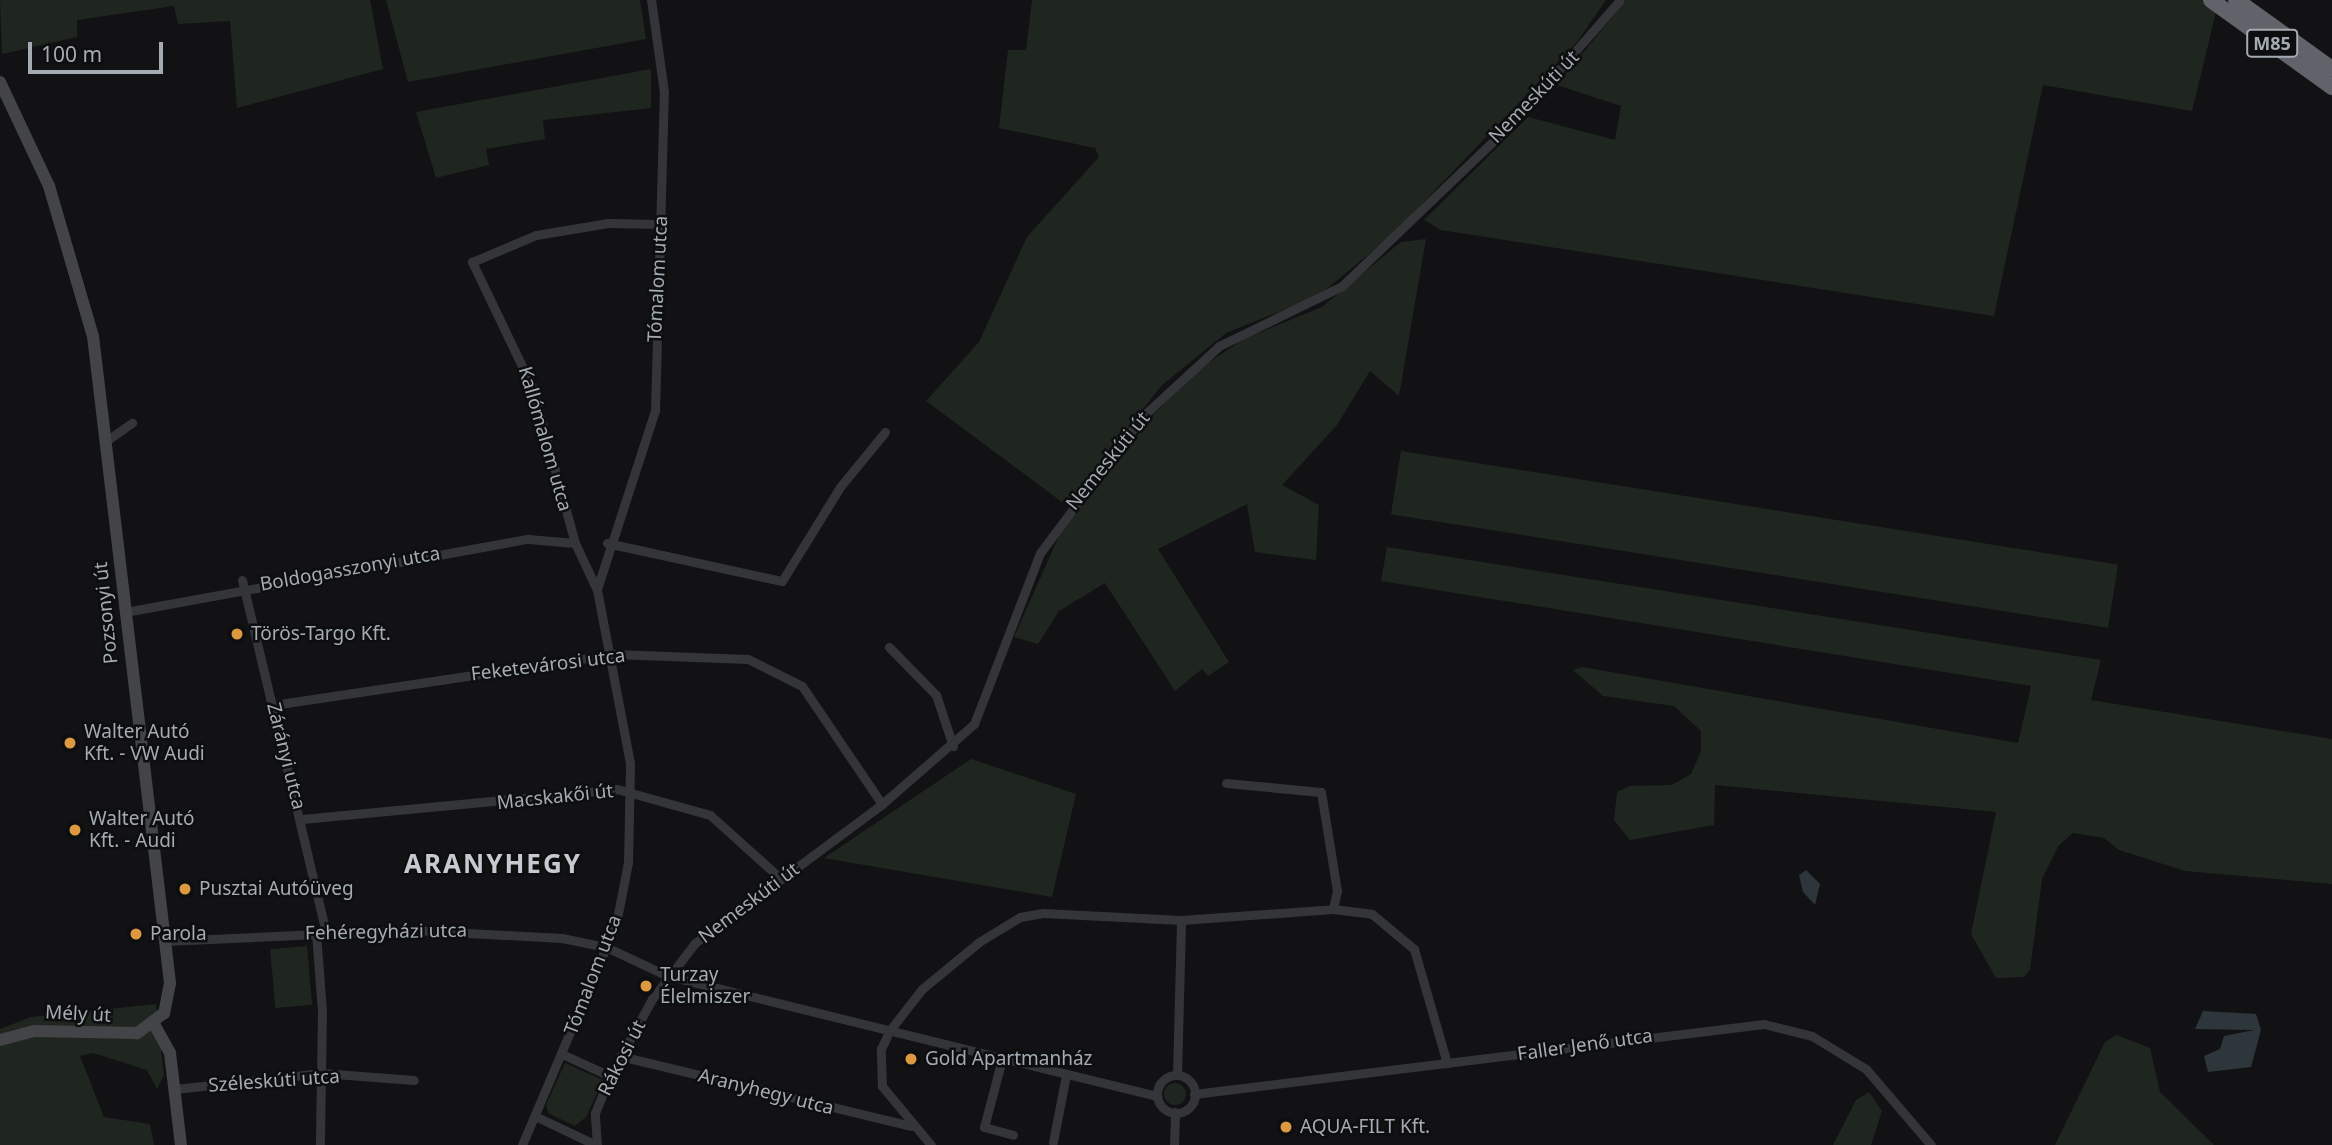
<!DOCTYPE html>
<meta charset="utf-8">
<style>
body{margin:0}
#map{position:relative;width:2332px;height:1145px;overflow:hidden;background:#121214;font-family:"Noto Sans",sans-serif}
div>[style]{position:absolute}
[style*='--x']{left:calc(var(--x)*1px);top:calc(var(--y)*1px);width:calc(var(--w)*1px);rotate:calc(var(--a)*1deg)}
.green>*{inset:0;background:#1f261f;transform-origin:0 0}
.round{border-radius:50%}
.water>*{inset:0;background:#2d363b}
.street>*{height:9px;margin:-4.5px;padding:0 4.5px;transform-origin:4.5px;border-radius:4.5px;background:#343538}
.street>.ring{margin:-4.5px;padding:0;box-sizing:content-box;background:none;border:9px solid #343538;border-radius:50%}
.secondary>*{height:12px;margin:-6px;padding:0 6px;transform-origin:6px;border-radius:6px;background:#424448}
.highway>*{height:16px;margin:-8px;padding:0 8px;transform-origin:8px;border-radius:8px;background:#606369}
.dots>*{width:19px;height:19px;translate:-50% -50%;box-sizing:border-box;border:4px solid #0d0e0f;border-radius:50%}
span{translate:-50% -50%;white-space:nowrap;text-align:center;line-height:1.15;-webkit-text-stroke:5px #0d0e0f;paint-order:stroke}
.shield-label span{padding:2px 5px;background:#0d0e0f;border:2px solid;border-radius:5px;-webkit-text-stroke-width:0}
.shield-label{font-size:18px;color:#a5abb3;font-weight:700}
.street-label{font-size:19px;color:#a5abb3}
.poi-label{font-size:19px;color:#a5abb3}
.left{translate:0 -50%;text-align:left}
.district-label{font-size:26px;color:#c6c9cf;font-weight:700;letter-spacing:2px}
.scale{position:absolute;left:28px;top:42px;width:135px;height:32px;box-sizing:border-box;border:4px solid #a5abb3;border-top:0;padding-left:9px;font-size:21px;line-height:24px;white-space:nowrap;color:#a5abb3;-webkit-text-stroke:5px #0d0e0f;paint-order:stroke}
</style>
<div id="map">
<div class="green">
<div style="clip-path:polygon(0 0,370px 0,383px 69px,237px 108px,230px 21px,178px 24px,174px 6px,77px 20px,77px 37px,2px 54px)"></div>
<div style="clip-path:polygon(386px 0,640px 0,646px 39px,408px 82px)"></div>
<div style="clip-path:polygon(1032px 0,1606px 0,1577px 42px,1392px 235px,1318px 296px,1226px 333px,1162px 385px,1066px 505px,926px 401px,979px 342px,1027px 237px,1099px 157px,1095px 148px,999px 128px,1008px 50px,1026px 50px)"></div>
<div style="clip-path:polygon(1626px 0,2219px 0,2192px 111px,2043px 85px,1994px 316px,1441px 230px,1424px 220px,1528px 117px,1615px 140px,1621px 106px,1557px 85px)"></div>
<div style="clip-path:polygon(651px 69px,651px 108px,543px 120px,545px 139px,486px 149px,489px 165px,436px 178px,416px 112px)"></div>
<div style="clip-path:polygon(1426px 239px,1399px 396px,1370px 371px,1337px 425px,1282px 485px,1319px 505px,1316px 560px,1255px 552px,1247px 504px,1158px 549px,1229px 662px,1208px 676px,1202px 669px,1175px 691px,1105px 583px,1059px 611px,1038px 644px,1014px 637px,1059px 536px,1154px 414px,1202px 367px,1244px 339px,1322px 307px,1401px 242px)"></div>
<div style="left:1401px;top:451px;width:726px;height:64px;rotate:9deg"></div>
<div style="clip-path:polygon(1387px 547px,2101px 660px,2091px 700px,2332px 739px,2332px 884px,2185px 871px,2119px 850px,2104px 838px,2073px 833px,2059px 845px,2042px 879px,2030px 970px,2024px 977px,1996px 978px,1971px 934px,1996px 812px,1715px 785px,1714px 825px,1630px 840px,1614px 820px,1617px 792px,1630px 786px,1672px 785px,1691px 774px,1701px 751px,1701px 731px,1674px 706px,1603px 696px,1573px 670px,1582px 667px,2018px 743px,2031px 686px,1381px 581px)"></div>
<div style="clip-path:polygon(971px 759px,1076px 794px,1052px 897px,824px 858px)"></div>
<div style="left:307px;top:946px;width:59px;height:37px;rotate:85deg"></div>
<div style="clip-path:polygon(156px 1004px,164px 1075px,157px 1089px,147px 1070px,93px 1053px,80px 1056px,104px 1117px,150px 1124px,154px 1145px,0 1145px,0 1029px,31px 1017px)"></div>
<div style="clip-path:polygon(2117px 1035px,2150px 1048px,2160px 1092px,2214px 1145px,2055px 1145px,2105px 1042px)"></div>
<div style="clip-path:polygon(565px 1063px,603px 1080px,586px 1117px,575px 1126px,548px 1113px,546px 1105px)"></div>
<div class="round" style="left:1164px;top:1083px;width:22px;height:22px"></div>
<div style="clip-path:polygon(1869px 1092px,1882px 1111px,1871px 1145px,1833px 1145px,1856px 1100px)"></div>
</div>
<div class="water">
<div style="clip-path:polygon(1806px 870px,1820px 884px,1815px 905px,1803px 892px,1799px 875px)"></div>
<div style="clip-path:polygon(2203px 1011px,2256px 1014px,2261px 1030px,2251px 1067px,2208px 1072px,2204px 1056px,2220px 1049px,2224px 1036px,2254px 1030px,2195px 1029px)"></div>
</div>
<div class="street">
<div style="--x:106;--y:441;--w:32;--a:-35"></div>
<div style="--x:607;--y:543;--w:179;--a:12.3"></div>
<div style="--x:782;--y:581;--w:110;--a:-58.3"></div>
<div style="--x:840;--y:487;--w:71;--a:-50.7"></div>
<div style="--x:242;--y:580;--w:363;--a:76.6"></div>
<div style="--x:597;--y:589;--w:187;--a:-72"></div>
<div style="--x:655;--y:411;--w:319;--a:-88.4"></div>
<div style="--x:664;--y:92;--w:93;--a:-98"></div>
<div style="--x:125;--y:612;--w:410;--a:-10.3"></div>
<div style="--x:528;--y:539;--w:47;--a:4.9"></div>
<div style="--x:889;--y:647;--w:67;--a:45.6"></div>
<div style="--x:936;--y:695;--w:54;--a:71.6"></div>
<div style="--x:273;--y:705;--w:344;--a:-8.5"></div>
<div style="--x:613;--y:654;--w:135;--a:2.1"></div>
<div style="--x:748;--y:659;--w:60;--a:26.6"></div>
<div style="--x:802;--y:686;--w:143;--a:55.9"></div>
<div style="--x:1226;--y:783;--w:95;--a:5.4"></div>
<div style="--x:1321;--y:792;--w:100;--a:80.8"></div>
<div style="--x:1337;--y:891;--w:18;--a:103"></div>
<div style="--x:302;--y:819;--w:316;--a:-5.4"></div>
<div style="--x:617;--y:789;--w:97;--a:15.6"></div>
<div style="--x:710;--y:815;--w:94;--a:42"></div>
<div style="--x:316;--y:933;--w:78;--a:85.6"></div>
<div style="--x:322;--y:1011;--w:134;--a:90.9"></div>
<div style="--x:165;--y:941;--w:246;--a:-2.6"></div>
<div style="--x:411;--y:930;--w:151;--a:3"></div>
<div style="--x:562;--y:938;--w:45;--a:11.6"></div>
<div style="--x:606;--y:947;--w:68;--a:25.1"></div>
<div style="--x:668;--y:976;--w:504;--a:13.79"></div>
<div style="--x:562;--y:1054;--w:53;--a:24.6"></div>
<div style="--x:620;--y:1056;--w:300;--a:13.5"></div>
<div style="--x:1002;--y:1059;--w:70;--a:104.8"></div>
<div style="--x:984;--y:1127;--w:30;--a:15"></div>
<div style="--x:1177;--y:1075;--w:155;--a:-88.5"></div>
<div class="ring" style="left:1157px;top:1075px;width:29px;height:29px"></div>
<div style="--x:175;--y:1089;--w:148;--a:-6.2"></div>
<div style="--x:322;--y:1073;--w:92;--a:4.4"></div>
<div style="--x:1194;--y:1094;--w:574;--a:-7"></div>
<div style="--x:1764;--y:1024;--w:49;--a:14"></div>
<div style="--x:1812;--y:1036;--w:63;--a:31.4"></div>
<div style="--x:1866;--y:1069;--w:100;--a:49.5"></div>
<div style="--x:535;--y:1116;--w:68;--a:25.4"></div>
<div style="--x:1053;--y:1142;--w:68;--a:-79"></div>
<div style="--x:522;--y:1145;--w:240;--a:-67"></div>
<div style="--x:616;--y:924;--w:63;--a:-79"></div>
<div style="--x:628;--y:862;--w:99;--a:-88.8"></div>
<div style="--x:630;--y:763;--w:176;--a:-100.8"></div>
<div style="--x:597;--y:590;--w:52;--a:-115.1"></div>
<div style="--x:575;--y:543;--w:162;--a:-105.4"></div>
<div style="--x:532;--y:387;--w:139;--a:-115.6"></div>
<div style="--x:472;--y:262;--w:69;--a:-22.9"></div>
<div style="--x:536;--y:235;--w:73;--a:-9.5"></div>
<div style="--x:608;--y:223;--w:53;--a:1.1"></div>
<div style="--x:597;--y:1145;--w:32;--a:-94"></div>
<div style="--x:595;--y:1113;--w:40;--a:-68"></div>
<div style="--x:610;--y:1076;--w:88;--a:-61.4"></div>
<div style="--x:652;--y:999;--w:71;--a:-52.5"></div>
<div style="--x:695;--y:943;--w:233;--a:-36.6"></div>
<div style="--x:882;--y:804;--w:122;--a:-41"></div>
<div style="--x:974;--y:724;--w:183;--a:-68.9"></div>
<div style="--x:1040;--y:553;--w:171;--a:-53.1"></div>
<div style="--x:1143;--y:416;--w:103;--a:-42.6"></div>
<div style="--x:1219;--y:346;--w:137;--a:-26"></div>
<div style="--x:1342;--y:286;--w:240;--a:-43.8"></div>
<div style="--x:1515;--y:120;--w:159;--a:-48.8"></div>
<div style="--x:931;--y:1145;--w:77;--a:-129.7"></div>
<div style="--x:882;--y:1086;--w:37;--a:-92"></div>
<div style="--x:881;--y:1049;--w:21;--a:-65"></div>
<div style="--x:890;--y:1030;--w:52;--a:-52"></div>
<div style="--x:922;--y:989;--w:74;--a:-39.5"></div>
<div style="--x:979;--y:942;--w:48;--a:-31.4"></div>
<div style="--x:1020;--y:917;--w:23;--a:-10"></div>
<div style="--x:1043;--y:913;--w:138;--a:2.9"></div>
<div style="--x:1181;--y:920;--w:152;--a:-4.1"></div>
<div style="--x:1333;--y:909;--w:39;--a:7"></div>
<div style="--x:1372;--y:914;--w:55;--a:39.8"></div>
<div style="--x:1414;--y:949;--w:119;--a:73.9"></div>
<div style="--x:1174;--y:1145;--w:33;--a:-88"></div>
</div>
<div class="secondary">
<div style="--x:0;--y:82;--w:115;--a:64.8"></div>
<div style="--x:49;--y:186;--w:156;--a:73.7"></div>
<div style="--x:93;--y:336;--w:652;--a:83.21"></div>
<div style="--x:170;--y:983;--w:31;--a:101"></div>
<div style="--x:164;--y:1013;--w:34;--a:143"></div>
<div style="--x:137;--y:1033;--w:103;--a:-178.9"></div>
<div style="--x:34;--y:1031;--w:35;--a:165"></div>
<div style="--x:154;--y:1024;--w:33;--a:61"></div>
<div style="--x:170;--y:1053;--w:93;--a:83.2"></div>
</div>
<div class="highway">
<div style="--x:2211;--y:0;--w:149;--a:35.7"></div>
<div style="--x:2236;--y:0;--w:118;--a:35.7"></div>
</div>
<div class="dots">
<div style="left:237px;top:634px;background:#de9840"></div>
<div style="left:70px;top:743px;background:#de9840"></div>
<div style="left:75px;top:830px;background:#de9840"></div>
<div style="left:185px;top:889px;background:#de9840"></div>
<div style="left:136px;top:934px;background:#de9840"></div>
<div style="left:646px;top:986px;background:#de9840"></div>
<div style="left:911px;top:1059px;background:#de9840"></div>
<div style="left:1286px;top:1127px;background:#de9840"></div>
</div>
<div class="shield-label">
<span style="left:2272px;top:43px">M85</span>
</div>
<div class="street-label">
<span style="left:1534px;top:97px;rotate:-46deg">Nemeskúti út</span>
<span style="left:658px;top:279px;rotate:-87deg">Tómalom utca</span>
<span style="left:545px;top:439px;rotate:74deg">Kallómalom utca</span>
<span style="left:1108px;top:461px;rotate:-51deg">Nemeskúti út</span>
<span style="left:350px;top:569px;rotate:-10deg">Boldogasszonyi utca</span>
<span style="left:106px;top:613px;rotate:-96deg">Pozsonyi út</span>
<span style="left:548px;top:665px;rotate:-7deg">Feketevárosi utca</span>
<span style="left:286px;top:756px;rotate:76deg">Zárányi utca</span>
<span style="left:555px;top:797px;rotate:-6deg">Macskakői út</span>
<span style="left:749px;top:903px;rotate:-37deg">Nemeskúti út</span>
<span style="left:386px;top:932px;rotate:-1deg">Fehéregyházi utca</span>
<span style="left:593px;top:975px;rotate:-69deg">Tómalom utca</span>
<span style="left:78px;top:1014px;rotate:3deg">Mély út</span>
<span style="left:1585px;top:1045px;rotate:-8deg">Faller Jenő utca</span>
<span style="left:622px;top:1058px;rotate:-63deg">Rákosi út</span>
<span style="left:274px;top:1081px;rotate:-4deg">Széleskúti utca</span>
<span style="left:766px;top:1092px;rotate:14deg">Aranyhegy utca</span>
</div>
<div class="poi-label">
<span class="left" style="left:251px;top:634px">Törös-Targo Kft.</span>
<span class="left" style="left:84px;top:743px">Walter Autó<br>Kft. - VW Audi</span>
<span class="left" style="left:89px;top:830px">Walter Autó<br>Kft. - Audi</span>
<span class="left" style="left:199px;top:889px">Pusztai Autóüveg</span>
<span class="left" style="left:150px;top:934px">Parola</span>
<span class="left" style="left:660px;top:986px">Turzay<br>Élelmiszer</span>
<span class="left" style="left:925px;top:1059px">Gold Apartmanház</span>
<span class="left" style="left:1300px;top:1127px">AQUA-FILT Kft.</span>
</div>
<div class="district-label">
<span style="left:493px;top:864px">ARANYHEGY</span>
</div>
<div class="scale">100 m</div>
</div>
